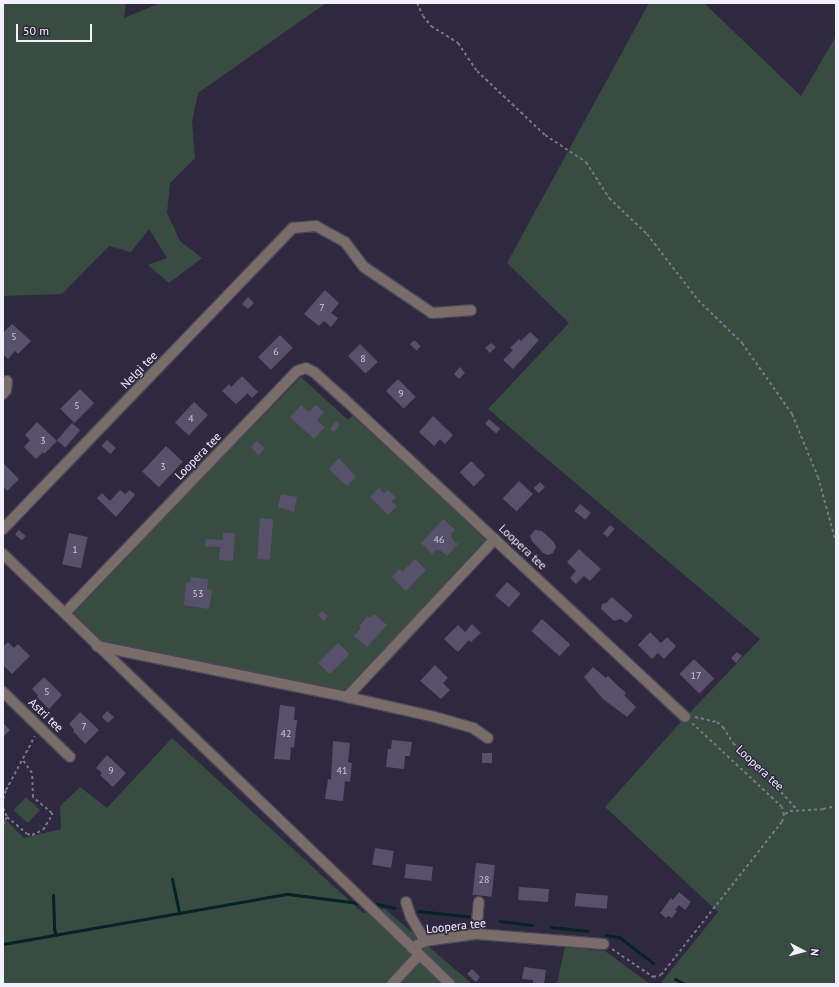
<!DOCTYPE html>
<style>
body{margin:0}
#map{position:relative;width:839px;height:987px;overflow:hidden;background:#2f2940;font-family:"PT Sans",sans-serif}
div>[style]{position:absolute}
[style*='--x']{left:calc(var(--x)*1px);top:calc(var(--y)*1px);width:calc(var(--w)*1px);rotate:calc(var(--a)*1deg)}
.green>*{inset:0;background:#394c42;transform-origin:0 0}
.stream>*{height:3px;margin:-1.5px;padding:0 1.5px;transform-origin:1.5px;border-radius:1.5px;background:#052225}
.building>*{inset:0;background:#58516b;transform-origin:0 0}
.path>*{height:2px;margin-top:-1px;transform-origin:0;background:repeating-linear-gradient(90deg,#7b778a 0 3px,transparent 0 6px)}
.roads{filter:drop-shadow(1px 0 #4a455a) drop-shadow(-1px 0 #4a455a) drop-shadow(0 1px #4a455a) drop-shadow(0 -1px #4a455a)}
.minor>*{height:10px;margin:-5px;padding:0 5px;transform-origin:5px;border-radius:5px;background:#7a6c68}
span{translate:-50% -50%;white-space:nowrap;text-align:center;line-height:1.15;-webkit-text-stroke:3px #2f2940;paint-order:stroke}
.number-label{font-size:10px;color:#ccc8d8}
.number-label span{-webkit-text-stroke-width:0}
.street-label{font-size:12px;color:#f3f0fd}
.frame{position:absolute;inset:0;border:4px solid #f3f0fd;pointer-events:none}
.north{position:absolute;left:783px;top:931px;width:40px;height:40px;-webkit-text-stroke:3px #2f2940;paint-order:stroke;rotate:96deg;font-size:11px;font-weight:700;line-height:16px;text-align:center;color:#f3f0fd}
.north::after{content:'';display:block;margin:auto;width:14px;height:18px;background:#f3f0fd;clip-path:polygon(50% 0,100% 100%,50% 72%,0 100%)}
.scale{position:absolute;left:16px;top:24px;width:76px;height:18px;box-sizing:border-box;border:2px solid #f3f0fd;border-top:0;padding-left:5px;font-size:12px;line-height:14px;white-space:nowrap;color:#f3f0fd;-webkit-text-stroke:3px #2f2940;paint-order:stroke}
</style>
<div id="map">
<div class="green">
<div style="clip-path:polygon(3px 3px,126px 3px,124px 18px,160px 3px,326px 3px,198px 93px,192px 121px,195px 158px,170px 183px,167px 213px,180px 241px,202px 258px,169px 283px,148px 265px,167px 258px,149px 229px,131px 252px,109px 246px,62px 294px,3px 296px)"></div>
<div style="clip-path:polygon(649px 3px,704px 3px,801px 96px,836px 36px,836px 984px,660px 984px,718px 912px,605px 807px,679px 724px,760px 639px,488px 409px,569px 323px,507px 263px)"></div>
<div style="clip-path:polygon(301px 377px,348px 420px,354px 414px,484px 533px,486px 543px,351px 687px,341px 691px,216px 665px,113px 646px,97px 641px,74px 618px,73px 610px)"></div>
<div style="clip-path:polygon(172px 738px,363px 913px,385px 909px,472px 984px,3px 984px,3px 817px,24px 838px,61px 829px,60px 806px,80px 787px,107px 808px)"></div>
<div style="left:26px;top:797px;width:19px;height:18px;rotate:43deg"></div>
<div style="clip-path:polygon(565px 947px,605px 951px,650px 984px,557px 984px)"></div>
</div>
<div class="stream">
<div style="--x:172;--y:879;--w:35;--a:78"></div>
<div style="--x:53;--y:895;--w:34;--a:88"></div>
<div style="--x:54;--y:929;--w:6;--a:72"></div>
<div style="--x:377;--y:904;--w:18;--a:13"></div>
<div style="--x:418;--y:911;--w:55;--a:6.2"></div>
<div style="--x:500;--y:921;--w:32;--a:7"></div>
<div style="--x:551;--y:927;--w:37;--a:6"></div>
<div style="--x:606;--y:935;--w:13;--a:9"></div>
<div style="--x:619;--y:937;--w:43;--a:37.4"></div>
<div style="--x:3;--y:944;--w:289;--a:-10"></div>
<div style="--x:288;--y:894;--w:71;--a:7.3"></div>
<div style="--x:675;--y:979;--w:11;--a:27"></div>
</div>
<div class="building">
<div style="clip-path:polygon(325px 290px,339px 303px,331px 313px,338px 318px,331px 327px,324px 321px,319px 326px,304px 314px)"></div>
<div style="clip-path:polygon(248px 297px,254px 303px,248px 309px,242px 304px)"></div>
<div style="clip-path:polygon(12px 324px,31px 341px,18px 354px,15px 351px,8px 359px,3px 354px,3px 333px)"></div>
<div style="clip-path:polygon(530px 332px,539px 340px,513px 369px,503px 360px,513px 350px,510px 348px,519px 339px,521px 341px)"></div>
<div style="left:280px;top:335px;width:18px;height:31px;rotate:45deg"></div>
<div style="left:414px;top:340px;width:9px;height:6px;rotate:41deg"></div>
<div style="clip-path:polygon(491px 343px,496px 347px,490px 353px,485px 348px)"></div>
<div style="left:360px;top:344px;width:25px;height:17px;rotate:45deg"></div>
<div style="clip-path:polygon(460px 367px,465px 373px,459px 379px,454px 374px)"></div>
<div style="clip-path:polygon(242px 376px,258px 392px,252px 398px,247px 393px,246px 395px,236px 404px,222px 391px,229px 384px,231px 387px)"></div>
<div style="left:398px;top:379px;width:25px;height:17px;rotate:45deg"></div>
<div style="left:80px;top:389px;width:20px;height:28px;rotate:45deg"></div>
<div style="left:194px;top:402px;width:19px;height:28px;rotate:43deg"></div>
<div style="clip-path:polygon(301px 405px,309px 412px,316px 405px,324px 412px,317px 420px,325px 427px,314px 439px,290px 417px)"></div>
<div style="clip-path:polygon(433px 416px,453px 435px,445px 444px,440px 439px,434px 446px,419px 432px)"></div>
<div style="left:489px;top:419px;width:15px;height:6px;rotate:42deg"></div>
<div style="clip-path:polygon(336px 421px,340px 425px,334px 432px,330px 429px)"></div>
<div style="clip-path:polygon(37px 422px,57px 441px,44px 454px,43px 452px,36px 459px,24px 447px,30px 440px,25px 435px)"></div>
<div style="left:72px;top:423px;width:11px;height:23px;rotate:41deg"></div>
<div style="left:107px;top:440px;width:12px;height:8px;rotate:42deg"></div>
<div style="left:257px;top:441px;width:11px;height:9px;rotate:45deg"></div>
<div style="left:166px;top:446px;width:23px;height:35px;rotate:43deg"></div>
<div style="clip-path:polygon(339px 458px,356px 477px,347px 486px,329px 469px)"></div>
<div style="left:471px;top:461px;width:20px;height:16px;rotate:45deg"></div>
<div style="clip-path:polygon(3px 463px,19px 479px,7px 491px,4px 488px,3px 489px)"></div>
<div style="left:519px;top:481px;width:19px;height:24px;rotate:43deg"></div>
<div style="left:540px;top:482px;width:7px;height:9px;rotate:45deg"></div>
<div style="clip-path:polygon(379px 488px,384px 493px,388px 490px,396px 498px,391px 501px,397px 506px,388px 515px,370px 497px)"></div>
<div style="clip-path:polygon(120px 490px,125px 494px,130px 490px,135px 495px,116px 517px,97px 498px,102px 493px,110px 501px)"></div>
<div style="clip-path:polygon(281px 494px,297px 497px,294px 512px,278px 507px)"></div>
<div style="left:580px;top:504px;width:14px;height:9px;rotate:39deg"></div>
<div style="left:260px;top:518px;width:13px;height:41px;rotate:4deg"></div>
<div style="clip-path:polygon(443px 519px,455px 530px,451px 534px,452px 536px,451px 538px,458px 544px,447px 556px,440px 550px,439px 551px,437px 549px,432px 554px,421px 543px)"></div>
<div style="left:610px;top:525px;width:6px;height:11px;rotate:39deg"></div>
<div style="left:19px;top:530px;width:9px;height:6px;rotate:41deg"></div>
<div style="clip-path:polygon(535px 530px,542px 531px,554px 542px,556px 547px,553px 553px,548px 555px,543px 553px,532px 541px,530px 536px)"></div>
<div style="left:69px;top:533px;width:19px;height:32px;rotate:12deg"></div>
<div style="clip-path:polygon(223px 533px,235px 533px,233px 561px,219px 560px,220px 547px,205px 546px,206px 539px,223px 540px)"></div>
<div style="clip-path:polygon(579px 549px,601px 569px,590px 581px,584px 576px,576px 584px,570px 578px,576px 571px,567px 562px)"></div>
<div style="clip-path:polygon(415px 559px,426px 570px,406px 591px,392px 577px,399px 569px,402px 572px)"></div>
<div style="clip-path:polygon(191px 577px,208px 579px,207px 589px,212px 590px,209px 609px,184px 605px,186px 582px,190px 583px)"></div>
<div style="left:507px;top:582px;width:18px;height:18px;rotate:41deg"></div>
<div style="clip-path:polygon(612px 597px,633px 616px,626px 623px,621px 619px,614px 621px,601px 609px,602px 604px,606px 603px)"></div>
<div style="clip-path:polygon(322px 611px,328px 616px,324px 621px,318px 615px)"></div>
<div style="clip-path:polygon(374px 614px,387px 625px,367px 647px,354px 636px,361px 628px,359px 626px,368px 616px,370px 618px)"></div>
<div style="left:542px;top:619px;width:38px;height:16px;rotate:42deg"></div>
<div style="clip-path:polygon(472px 624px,481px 633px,471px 642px,469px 640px,458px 652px,444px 639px,458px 625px,465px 632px)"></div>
<div style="clip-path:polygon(650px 632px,661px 643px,667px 637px,676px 646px,664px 659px,658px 653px,652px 659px,638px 645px)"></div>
<div style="clip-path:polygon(8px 642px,14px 648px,18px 644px,30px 656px,12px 674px,3px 665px,3px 647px)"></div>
<div style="left:338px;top:643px;width:16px;height:28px;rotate:45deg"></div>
<div style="clip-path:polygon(737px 652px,742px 656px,736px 663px,731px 658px)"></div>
<div style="left:694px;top:659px;width:28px;height:21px;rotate:44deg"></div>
<div style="clip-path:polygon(435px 665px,448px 678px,443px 683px,450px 690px,441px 699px,420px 681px)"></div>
<div style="clip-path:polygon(593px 667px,606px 678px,608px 676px,617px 685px,626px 693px,624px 695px,636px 707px,627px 717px,603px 699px,584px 677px)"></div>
<div style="clip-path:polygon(44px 677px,62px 695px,49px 709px,37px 697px,38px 695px,32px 689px)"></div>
<div style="clip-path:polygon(280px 705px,295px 707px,294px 720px,297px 720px,294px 748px,291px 747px,290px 760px,274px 759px)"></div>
<div style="clip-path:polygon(107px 711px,114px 717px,108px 723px,102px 717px)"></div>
<div style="clip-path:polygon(80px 712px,99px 730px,85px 744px,73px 731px,74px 730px,69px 724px)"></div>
<div style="clip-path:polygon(3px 723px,10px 730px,3px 737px)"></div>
<div style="clip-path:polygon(392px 740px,412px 742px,410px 756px,405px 756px,404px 769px,386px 767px,388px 749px,391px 749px)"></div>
<div style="clip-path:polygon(333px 741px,350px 743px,348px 762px,352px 763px,350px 782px,345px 781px,343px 801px,325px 799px,328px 779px,331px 780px)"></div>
<div style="left:482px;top:753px;width:10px;height:10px"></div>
<div style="clip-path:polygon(107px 755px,126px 773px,113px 787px,100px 775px,102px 773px,96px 768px)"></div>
<div style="left:375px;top:848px;width:19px;height:17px;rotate:9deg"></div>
<div style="left:476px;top:863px;width:19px;height:32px;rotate:6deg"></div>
<div style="left:406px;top:864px;width:27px;height:14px;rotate:6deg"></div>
<div style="left:519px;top:887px;width:30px;height:13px;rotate:4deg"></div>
<div style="clip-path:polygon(679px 892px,691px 902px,685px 910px,679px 905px,675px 910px,677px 911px,672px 918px,668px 916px,666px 918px,660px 913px,671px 898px,673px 900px)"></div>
<div style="left:576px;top:893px;width:32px;height:13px;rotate:5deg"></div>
<div style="clip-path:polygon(524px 967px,546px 970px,544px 984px,533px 984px,533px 980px,522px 979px)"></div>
<div style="clip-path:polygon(472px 969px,480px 977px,476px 982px,467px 974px)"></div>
</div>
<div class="path">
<div style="--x:417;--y:3;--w:14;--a:65"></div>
<div style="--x:423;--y:16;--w:13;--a:51"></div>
<div style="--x:431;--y:26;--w:32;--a:32"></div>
<div style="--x:458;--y:43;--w:34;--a:56"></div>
<div style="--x:477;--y:71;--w:93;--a:43.3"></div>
<div style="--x:545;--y:135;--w:49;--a:33.4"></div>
<div style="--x:586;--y:162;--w:43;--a:57.4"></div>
<div style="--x:609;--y:198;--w:52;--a:43.5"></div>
<div style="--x:647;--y:234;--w:83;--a:52.3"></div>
<div style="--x:698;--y:300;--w:62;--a:44.3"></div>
<div style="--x:742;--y:343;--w:87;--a:54.8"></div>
<div style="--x:792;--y:414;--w:68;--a:67.6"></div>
<div style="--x:818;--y:477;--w:68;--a:74.7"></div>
<div style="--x:695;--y:717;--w:23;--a:13"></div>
<div style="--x:717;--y:722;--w:8;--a:40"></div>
<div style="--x:723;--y:727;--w:19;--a:58"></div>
<div style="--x:733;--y:743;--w:27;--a:42"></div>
<div style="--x:753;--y:761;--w:67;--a:48"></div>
<div style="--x:3;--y:799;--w:9;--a:-72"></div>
<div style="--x:6;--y:790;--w:61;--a:-61.8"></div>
<div style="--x:3;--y:808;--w:10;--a:66"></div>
<div style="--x:7;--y:817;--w:9;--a:117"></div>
<div style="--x:785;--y:814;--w:6;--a:-31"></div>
<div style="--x:790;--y:811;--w:33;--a:-3"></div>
<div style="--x:823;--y:809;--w:13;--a:-13"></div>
<div style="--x:7;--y:817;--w:26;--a:40"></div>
<div style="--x:27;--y:834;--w:5;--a:11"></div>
<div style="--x:32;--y:835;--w:12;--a:-24"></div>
<div style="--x:43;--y:830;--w:17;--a:-59"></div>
<div style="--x:52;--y:815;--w:2;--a:-90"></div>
<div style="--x:52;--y:813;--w:25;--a:-140"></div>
<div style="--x:33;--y:797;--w:24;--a:-92"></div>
<div style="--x:32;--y:773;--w:16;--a:-125"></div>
<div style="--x:612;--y:949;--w:50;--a:34.3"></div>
<div style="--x:653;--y:977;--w:8;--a:-14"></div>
<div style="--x:661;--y:975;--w:195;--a:-51.7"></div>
<div style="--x:782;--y:822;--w:7;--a:-74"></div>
<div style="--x:784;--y:815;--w:8;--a:-104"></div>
<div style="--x:782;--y:807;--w:123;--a:-137"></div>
</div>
<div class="roads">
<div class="minor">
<div style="--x:3;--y:394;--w:5;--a:-53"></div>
<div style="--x:6;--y:390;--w:9;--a:-84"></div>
<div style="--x:3;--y:529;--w:418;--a:-46.1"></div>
<div style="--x:293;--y:228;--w:23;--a:-5"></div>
<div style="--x:316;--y:226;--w:33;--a:29"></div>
<div style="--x:345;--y:242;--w:31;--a:53"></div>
<div style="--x:364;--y:267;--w:82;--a:34.1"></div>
<div style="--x:432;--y:313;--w:39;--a:-4"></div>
<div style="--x:3;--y:554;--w:620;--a:43.89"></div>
<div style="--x:65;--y:613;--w:335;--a:-46.2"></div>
<div style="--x:297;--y:371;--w:9;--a:-18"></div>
<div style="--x:306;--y:368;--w:9;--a:27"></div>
<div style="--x:314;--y:372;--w:38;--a:42"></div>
<div style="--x:342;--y:397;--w:469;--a:43"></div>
<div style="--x:97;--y:646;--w:255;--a:11.5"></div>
<div style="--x:347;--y:697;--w:90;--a:12.8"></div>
<div style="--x:435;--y:717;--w:40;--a:16"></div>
<div style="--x:473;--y:728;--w:18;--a:34"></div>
<div style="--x:3;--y:692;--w:93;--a:44.1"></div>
<div style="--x:347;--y:697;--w:216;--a:-46.9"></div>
<div style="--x:406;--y:902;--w:16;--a:72"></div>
<div style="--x:411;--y:917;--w:28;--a:60"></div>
<div style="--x:476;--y:934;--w:32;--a:-85"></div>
<div style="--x:412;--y:948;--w:15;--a:-28"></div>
<div style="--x:425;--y:941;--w:51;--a:-7.8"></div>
<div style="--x:476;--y:934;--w:128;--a:4.5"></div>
<div style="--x:392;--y:984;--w:40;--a:-47"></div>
</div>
</div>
<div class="number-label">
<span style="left:322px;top:308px">7</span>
<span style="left:14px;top:337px">5</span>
<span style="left:276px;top:352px">6</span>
<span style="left:363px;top:359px">8</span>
<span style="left:401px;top:394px">9</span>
<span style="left:77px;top:406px">5</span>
<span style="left:191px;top:419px">4</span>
<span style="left:43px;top:441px">3</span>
<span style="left:163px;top:467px">3</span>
<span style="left:439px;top:540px">46</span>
<span style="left:75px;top:550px">1</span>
<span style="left:198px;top:594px">53</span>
<span style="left:696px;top:676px">17</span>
<span style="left:47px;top:692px">5</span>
<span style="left:84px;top:727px">7</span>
<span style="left:286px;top:734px">42</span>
<span style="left:111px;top:771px">9</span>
<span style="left:342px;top:771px">41</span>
<span style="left:484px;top:880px">28</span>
</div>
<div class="street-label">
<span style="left:139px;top:370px;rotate:-46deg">Nelgi tee</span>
<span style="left:198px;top:456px;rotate:-46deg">Loopera tee</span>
<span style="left:523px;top:547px;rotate:43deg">Loopera tee</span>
<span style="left:46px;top:715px;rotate:44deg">Astri tee</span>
<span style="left:760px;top:768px;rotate:43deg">Loopera tee</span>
<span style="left:456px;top:926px;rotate:-6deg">Loopera tee</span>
</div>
<div class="frame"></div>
<div class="north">N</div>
<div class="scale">50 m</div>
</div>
